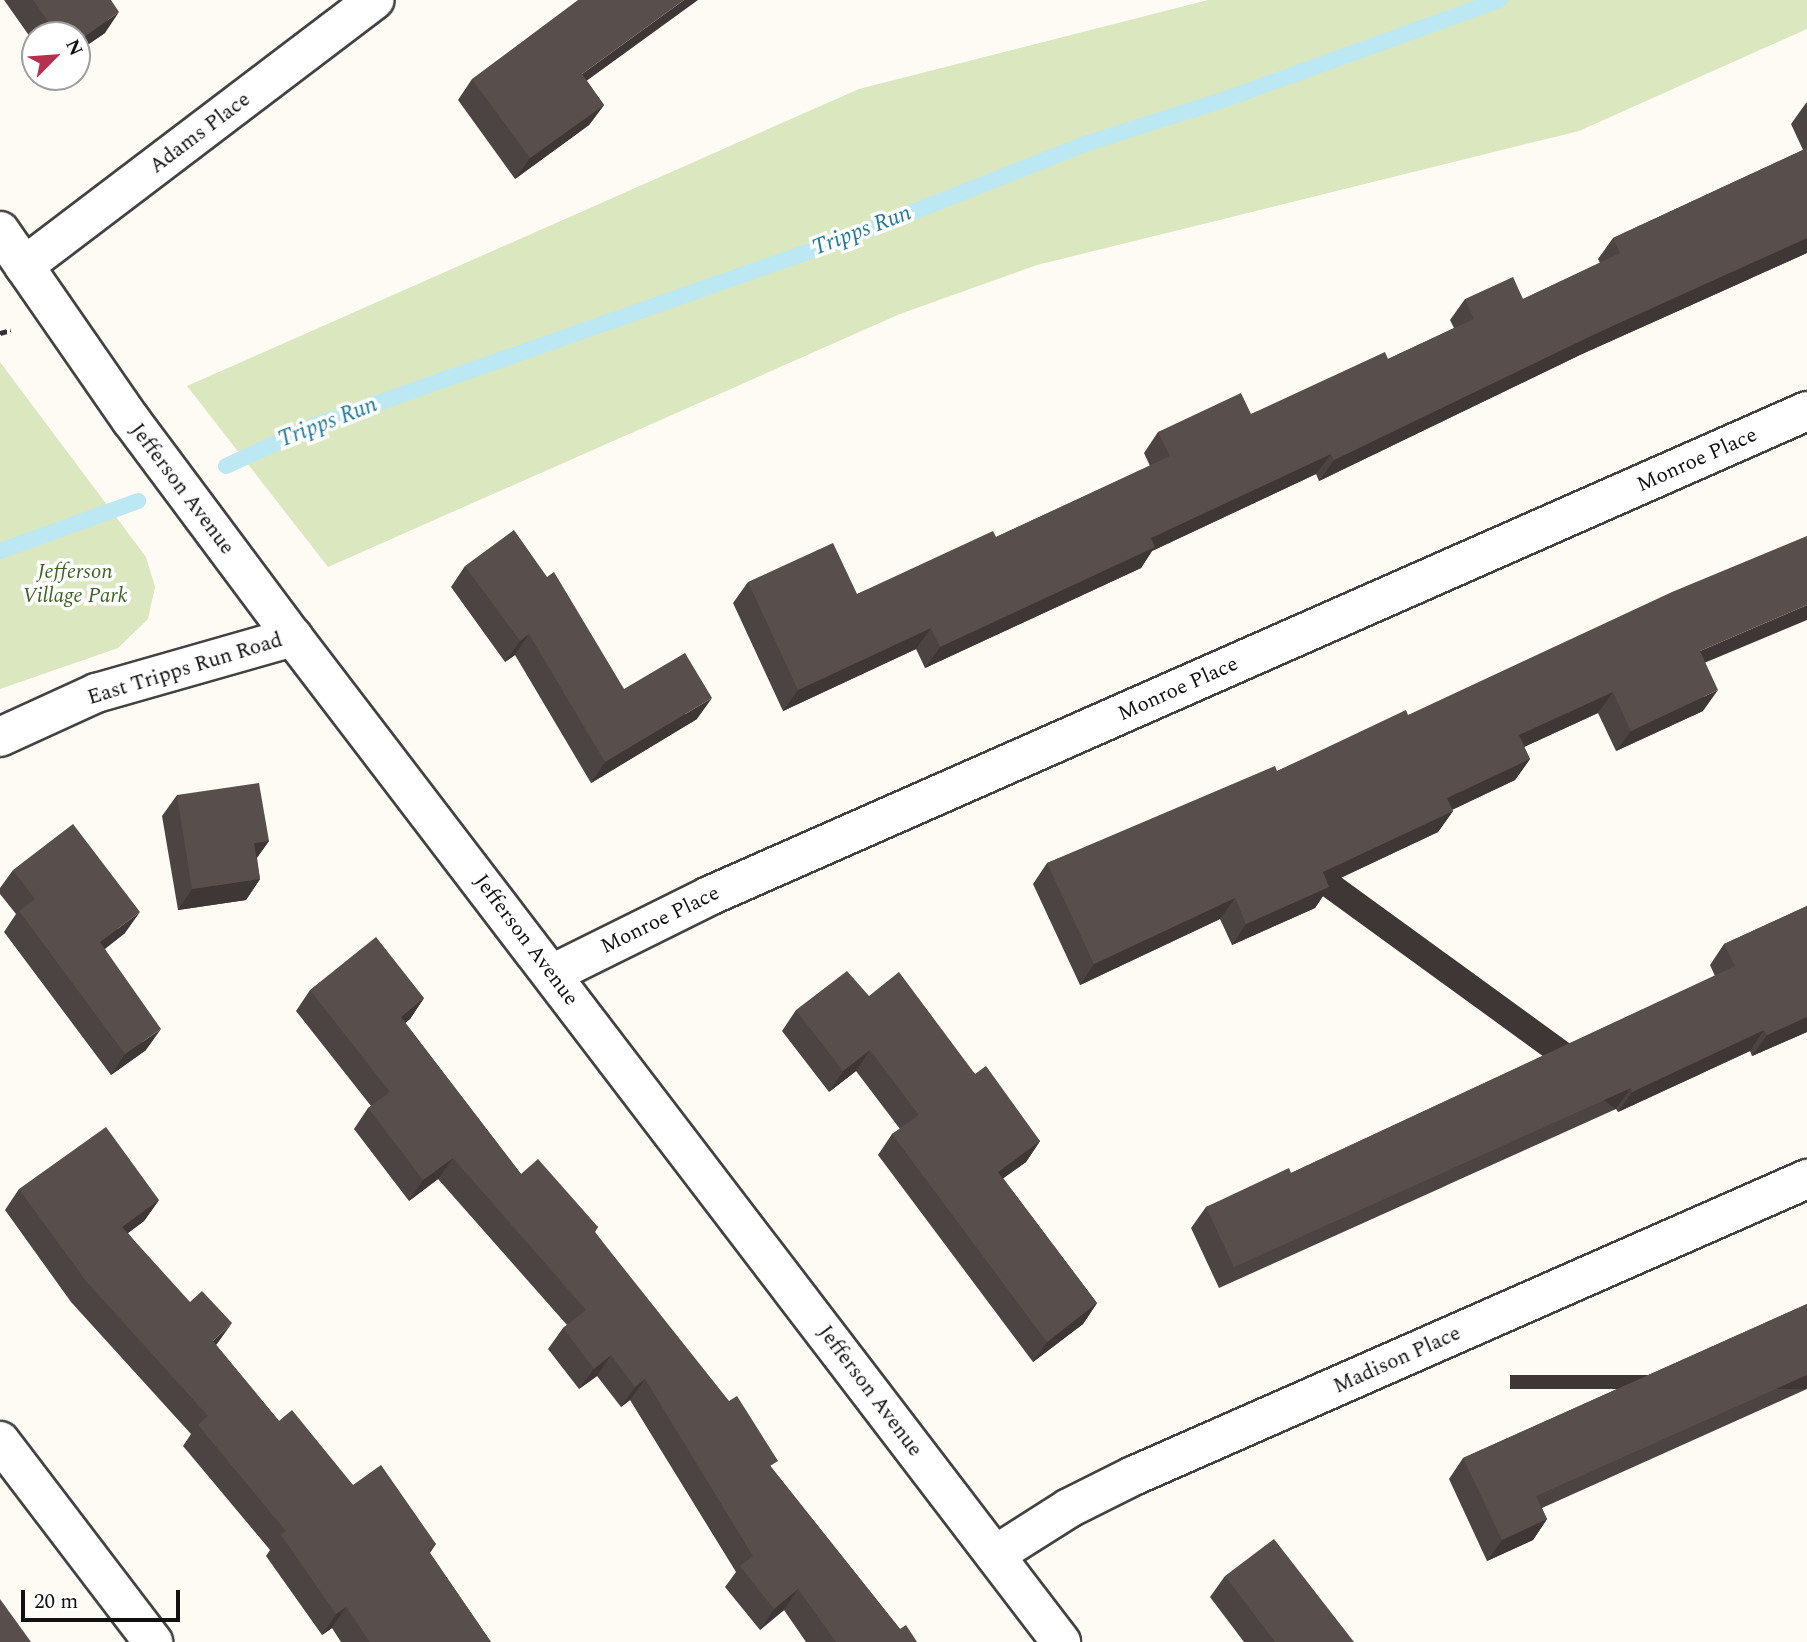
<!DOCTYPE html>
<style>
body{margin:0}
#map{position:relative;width:1807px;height:1642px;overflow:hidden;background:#fefaf4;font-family:Spectral,serif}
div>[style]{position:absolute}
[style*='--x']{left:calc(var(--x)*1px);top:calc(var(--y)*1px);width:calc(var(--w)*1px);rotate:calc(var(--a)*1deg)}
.green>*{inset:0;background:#dbe7be}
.stream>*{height:16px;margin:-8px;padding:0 8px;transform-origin:8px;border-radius:8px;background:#bbe8f3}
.path>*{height:4.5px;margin-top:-2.25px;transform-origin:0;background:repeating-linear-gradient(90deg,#323232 0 7px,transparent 0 10.5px)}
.roads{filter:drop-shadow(2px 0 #434343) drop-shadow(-2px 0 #434343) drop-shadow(0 2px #434343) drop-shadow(0 -2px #434343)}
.minor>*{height:38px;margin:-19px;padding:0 19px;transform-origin:19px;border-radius:19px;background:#fff}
.wall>*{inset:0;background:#4c4442}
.shaded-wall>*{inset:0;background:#3e3736;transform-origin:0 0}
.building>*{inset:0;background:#584f4d}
span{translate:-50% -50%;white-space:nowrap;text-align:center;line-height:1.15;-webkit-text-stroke:7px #fff;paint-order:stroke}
.street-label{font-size:21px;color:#101010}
.park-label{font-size:21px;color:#3d6423;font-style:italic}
.water-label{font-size:23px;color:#207b9b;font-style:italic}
.north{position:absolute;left:21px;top:21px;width:70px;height:70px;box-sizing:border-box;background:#fff;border:2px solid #9f9f9f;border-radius:50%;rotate:65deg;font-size:19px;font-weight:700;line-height:28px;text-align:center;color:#101010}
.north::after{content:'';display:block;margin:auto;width:24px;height:32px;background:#b8304f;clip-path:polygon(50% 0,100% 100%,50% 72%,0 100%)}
.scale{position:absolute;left:21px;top:1590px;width:159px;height:32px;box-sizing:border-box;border:4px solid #101010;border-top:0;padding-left:9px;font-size:21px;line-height:24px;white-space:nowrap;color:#101010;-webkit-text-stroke:5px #fff;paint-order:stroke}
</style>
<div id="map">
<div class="green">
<div style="clip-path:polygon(1208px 0,1807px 0,1807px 29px,1579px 131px,1037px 265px,900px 314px,328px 567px,187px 386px,859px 89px)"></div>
<div style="clip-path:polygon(0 362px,146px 557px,155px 587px,148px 619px,118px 648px,0 689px)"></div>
</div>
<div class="stream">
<div style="--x:226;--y:466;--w:98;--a:-24.7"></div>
<div style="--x:315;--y:425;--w:555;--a:-19.35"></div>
<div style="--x:839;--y:241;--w:268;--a:-21.5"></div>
<div style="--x:1088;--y:143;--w:142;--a:-17.7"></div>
<div style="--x:1223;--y:100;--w:294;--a:-19.9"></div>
<div style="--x:0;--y:551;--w:147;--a:-19.9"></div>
</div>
<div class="path">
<div style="--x:0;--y:333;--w:11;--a:-15"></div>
</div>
<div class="roads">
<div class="minor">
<div style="--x:0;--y:231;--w:230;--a:55.3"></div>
<div style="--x:131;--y:420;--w:271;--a:53.3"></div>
<div style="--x:293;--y:637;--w:1265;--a:52.61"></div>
<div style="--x:24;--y:266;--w:440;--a:-37.2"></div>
<div style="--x:0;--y:737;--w:106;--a:-24.6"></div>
<div style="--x:96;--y:693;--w:205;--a:-15.9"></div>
<div style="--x:552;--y:974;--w:175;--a:-26.4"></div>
<div style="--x:709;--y:896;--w:1200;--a:-23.83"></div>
<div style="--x:0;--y:1441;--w:253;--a:52.7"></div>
<div style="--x:995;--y:1555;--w:88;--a:-32.4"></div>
<div style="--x:1069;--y:1508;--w:72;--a:-26.6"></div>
<div style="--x:1133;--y:1476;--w:737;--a:-23.78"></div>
</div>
</div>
<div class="wall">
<div style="clip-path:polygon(4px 0,111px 0,105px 33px,77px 52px,77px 35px,35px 35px,35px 44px)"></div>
<div style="clip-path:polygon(472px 79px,587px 81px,604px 105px,589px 125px,515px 179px,458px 100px)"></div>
<div style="clip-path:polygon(1806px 103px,1807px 103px,1807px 253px,1582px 354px,1319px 481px,1316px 474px,1152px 551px,1141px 568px,925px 668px,916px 649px,783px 711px,733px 603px,748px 582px,857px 594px,996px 537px,1150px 466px,1144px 453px,1158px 432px,1251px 414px,1388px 359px,1454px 328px,1450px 320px,1465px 299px,1523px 299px,1600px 263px,1598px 259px,1613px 238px,1803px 150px,1791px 124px)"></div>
<div style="clip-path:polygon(465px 566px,624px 689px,697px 719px,591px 783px,515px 655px,505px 662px,451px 587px)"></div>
<div style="clip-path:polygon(1705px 663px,1703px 711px,1616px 751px,1598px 713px,1524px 747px,1530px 759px,1515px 780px,1452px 810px,1453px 811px,1438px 832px,1328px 884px,1329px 887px,1315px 908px,1232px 945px,1220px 919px,1080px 985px,1033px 884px,1047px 863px,1277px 771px,1408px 715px)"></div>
<div style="clip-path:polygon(177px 795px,269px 841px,257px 858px,260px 879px,246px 900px,178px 910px,162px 816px)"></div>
<div style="clip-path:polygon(13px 870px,125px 933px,105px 949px,146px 1050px,111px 1075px,4px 932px,16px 914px,0 894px,0 888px)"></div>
<div style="clip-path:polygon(1807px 906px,1807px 1032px,1752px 1056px,1750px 1051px,1618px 1112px,1616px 1109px,1219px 1288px,1191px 1228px,1206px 1207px,1291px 1173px,1715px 976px,1710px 965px,1724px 944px)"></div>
<div style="clip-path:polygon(310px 990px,424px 998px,410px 1019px,405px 1023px,521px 1174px,598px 1227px,595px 1232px,772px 1468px,900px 1629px,917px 1642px,806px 1642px,784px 1610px,760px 1630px,725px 1587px,736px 1572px,630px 1400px,621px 1407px,597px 1376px,579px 1389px,548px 1349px,563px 1328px,567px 1325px,438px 1179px,409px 1201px,354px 1129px,368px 1108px,371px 1106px,296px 1011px)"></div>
<div style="clip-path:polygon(869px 996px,975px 1074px,1040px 1141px,1026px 1162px,1003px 1178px,1097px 1303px,1083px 1324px,1033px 1362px,878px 1155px,892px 1134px,900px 1129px,856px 1071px,829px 1092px,782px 1031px,796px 1010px)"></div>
<div style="clip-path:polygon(19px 1189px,159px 1200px,144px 1221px,128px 1233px,216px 1345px,279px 1421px,353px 1485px,436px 1544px,430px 1553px,491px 1642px,341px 1642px,332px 1628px,322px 1635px,266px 1556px,270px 1550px,183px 1446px,191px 1434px,71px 1302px,5px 1210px)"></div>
<div style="clip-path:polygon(1807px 1304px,1807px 1389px,1542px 1508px,1547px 1519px,1533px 1540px,1487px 1561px,1449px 1479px,1463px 1458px)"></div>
<div style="clip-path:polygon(1225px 1576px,1354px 1642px,1244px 1642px,1210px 1597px)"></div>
</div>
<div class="shaded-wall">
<div style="clip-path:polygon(684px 0,698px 0,567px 95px,582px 74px)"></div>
<div style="clip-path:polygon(119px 12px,105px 33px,77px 52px,77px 42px)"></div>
<div style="clip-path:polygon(604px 105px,589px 125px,515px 179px,530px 158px)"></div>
<div style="clip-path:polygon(1807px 238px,1807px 253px,1582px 354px,1319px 481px,1334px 460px,1597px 333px)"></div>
<div style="clip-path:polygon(1331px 454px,1316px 474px,1152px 551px,1141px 568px,925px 668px,940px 647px,1151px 538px)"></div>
<div style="clip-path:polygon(1807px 605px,1807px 620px,1685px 671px,1700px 651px)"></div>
<div style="clip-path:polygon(931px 628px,916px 649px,783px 711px,798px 690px)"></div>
<div style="clip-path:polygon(529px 634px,515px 655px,505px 662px,520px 641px)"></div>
<div style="clip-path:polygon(1718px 690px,1703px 711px,1616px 751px,1631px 731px)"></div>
<div style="clip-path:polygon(1613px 692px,1598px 713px,1504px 756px,1519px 735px)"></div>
<div style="clip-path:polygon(712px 698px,697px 719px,591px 783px,605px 762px)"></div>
<div style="clip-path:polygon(1530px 759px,1515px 780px,1432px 819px,1447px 798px)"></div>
<div style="clip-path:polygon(1453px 811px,1438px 832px,1308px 893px,1323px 872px)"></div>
<div style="clip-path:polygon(269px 841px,254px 861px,254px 843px)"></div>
<div style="clip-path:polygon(260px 879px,246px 900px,178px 910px,192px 889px)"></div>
<div style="clip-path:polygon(1329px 887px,1315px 908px,1232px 945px,1246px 924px)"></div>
<div style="clip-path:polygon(1235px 898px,1220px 919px,1080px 985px,1094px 964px)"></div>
<div style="clip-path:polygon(140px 912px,125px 933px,86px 963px,100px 942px)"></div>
<div style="clip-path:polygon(424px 998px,410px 1019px,386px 1038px,401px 1017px)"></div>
<div style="clip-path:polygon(1807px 1017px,1807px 1032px,1752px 1056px,1767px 1035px)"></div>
<div style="clip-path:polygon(161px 1029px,146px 1050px,111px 1075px,125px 1054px)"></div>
<div style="clip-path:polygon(1764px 1030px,1750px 1051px,1618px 1112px,1632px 1092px)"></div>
<div style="clip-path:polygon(870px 1050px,856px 1071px,829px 1092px,843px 1071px)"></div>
<div style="left:1631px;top:1088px;width:26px;height:435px;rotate:126deg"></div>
<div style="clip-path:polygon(1040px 1141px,1026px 1162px,983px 1193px,998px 1172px)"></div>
<div style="clip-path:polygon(453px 1158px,438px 1179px,409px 1201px,423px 1180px)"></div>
<div style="clip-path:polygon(159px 1200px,144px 1221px,108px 1248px,122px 1227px)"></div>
<div style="clip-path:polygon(1097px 1303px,1083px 1324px,1033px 1362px,1047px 1342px)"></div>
<div style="clip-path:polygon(232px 1323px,217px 1344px,198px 1361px,213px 1341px)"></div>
<div style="clip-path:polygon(611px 1355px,597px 1376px,579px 1389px,594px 1369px)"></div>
<div style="left:1807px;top:1375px;width:14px;height:297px;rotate:90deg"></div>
<div style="clip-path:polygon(645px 1379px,630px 1400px,621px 1407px,635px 1387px)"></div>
<div style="clip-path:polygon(1547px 1519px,1533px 1540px,1487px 1561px,1502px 1540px)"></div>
<div style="clip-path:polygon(798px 1589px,784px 1610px,760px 1630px,774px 1609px)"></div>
<div style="clip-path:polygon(346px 1607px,332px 1628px,322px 1635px,336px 1614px)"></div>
</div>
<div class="building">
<div style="clip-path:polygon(33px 0,111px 0,119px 12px,77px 42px,77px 35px,58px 35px)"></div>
<div style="clip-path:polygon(578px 0,684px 0,582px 74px,604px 105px,530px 158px,472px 79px)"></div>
<div style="clip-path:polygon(1807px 148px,1807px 238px,1597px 333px,1334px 460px,1331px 454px,1151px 538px,1155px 547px,940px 647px,931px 628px,798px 690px,748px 582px,833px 543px,857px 594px,993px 531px,996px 537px,1170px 456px,1158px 432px,1241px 393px,1251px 414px,1385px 352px,1388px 359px,1474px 319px,1465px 299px,1513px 277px,1523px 299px,1620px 253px,1613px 238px)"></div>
<div style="clip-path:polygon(514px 530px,547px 577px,554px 572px,624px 689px,685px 653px,712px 698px,605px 762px,529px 634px,520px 641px,465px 566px)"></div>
<div style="clip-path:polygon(1807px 536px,1807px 605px,1700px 651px,1718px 690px,1631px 731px,1613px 692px,1519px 735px,1530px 759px,1447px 798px,1453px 811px,1323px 872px,1329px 887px,1246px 924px,1235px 898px,1094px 964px,1047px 863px,1275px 766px,1277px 771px,1406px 710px,1408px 715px,1672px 592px)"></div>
<div style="clip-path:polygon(259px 783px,269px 841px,254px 843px,260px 879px,192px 889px,177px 795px)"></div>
<div style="clip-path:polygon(73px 824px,140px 912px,100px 942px,161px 1029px,125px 1054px,19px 911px,35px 899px,13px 870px)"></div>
<div style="clip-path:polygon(1807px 906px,1807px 1017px,1767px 1035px,1764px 1030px,1632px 1092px,1631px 1088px,1234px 1267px,1206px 1207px,1289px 1168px,1291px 1173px,1735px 966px,1724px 944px)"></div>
<div style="clip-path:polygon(376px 937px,424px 998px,401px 1017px,521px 1174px,538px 1159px,598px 1227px,594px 1231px,729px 1401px,737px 1396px,778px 1461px,770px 1466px,900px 1629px,906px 1625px,917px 1642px,836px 1642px,798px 1589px,774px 1609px,740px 1566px,753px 1556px,645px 1379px,635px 1387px,611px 1355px,594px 1369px,563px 1328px,586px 1310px,453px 1158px,423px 1180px,368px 1108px,390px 1092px,310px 990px)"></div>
<div style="clip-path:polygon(847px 971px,869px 996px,899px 972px,975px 1074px,986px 1066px,1040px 1141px,998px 1172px,1097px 1303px,1047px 1342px,892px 1134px,919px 1115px,870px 1050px,843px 1071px,796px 1010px)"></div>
<div style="clip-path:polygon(106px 1127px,159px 1200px,122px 1227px,190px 1302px,202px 1291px,232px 1323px,213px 1341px,279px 1421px,292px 1410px,353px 1485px,381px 1465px,436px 1544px,428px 1550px,491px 1642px,370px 1642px,346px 1607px,336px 1614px,281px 1535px,286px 1531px,198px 1425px,208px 1416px,86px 1281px,19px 1189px)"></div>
<div style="clip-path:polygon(1807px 1304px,1807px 1375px,1536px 1496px,1547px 1519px,1502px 1540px,1463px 1458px)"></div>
<div style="clip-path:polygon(1274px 1539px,1354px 1642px,1275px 1642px,1225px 1576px)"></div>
<div style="clip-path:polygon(0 1599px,31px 1642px,0 1642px)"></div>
</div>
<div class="street-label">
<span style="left:200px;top:133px;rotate:-37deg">Adams Place</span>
<span style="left:1697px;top:460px;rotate:-24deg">Monroe Place</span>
<span style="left:182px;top:489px;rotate:53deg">Jefferson Avenue</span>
<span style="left:185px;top:669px;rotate:-17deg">East Tripps Run Road</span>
<span style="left:1178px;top:689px;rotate:-24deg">Monroe Place</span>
<span style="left:660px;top:920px;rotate:-26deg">Monroe Place</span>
<span style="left:526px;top:940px;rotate:53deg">Jefferson Avenue</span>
<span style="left:1397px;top:1360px;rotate:-24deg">Madison Place</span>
<span style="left:870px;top:1391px;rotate:53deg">Jefferson Avenue</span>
</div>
<div class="park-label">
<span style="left:75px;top:584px">Jefferson<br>Village Park</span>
</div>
<div class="water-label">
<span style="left:862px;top:231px;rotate:-21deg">Tripps Run</span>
<span style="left:328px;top:423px;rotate:-21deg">Tripps Run</span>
</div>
<div class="north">N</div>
<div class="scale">20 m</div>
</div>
